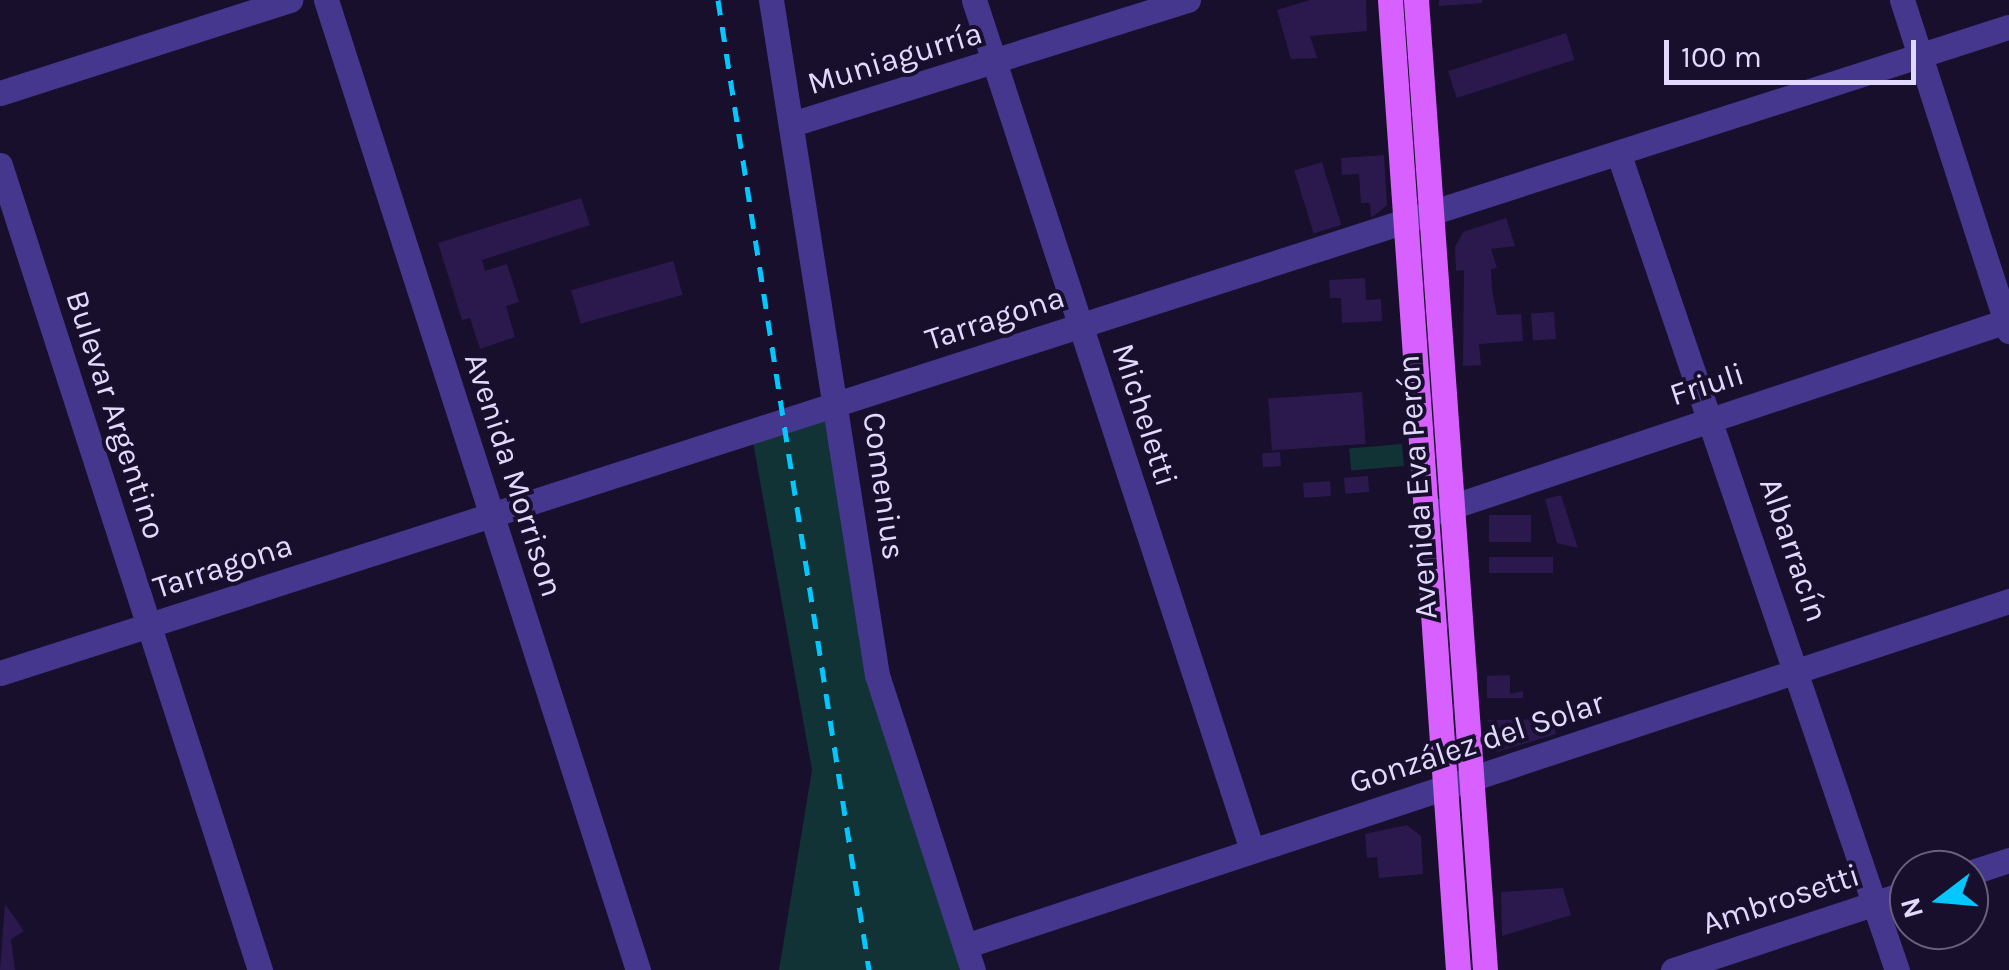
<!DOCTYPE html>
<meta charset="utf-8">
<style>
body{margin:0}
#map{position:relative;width:2009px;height:970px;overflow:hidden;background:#170f2c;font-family:Karla,sans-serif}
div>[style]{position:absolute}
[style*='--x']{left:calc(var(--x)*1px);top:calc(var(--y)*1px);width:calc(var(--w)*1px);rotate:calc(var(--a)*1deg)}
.green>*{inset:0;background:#113336;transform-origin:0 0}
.building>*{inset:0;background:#2b194e;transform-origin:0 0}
.minor>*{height:25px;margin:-12.5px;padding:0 12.5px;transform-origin:12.5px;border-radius:12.5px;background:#45378e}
.major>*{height:25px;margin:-12.5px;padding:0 12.5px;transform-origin:12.5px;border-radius:12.5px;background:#d860ff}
.rail>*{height:5px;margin-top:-2.5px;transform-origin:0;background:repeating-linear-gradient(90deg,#05c7ff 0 15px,transparent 0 27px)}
span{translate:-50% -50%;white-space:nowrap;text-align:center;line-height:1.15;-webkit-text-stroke:8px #170f2c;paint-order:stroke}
.street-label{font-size:32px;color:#e2d9ff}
.north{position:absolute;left:1889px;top:850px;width:100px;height:100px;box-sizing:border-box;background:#170f2c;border:2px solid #686080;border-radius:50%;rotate:254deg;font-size:28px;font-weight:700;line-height:40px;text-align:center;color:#e2d9ff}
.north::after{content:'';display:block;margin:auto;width:35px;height:45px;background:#05c7ff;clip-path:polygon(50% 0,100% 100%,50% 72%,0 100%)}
.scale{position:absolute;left:1664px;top:40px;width:252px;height:45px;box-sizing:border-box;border:5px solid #e2d9ff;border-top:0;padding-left:12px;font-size:30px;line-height:35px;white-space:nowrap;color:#e2d9ff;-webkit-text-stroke:8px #170f2c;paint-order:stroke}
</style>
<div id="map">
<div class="green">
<div style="clip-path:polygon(839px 403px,877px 675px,973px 970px,779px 970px,812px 770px,751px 431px)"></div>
<div style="left:1402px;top:444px;width:22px;height:53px;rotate:85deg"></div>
</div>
<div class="building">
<div style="clip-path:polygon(1310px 0,1366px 0,1367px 31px,1310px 36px,1317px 58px,1291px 59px,1277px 10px)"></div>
<div style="clip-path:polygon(1439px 0,1482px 0,1482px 3px,1439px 6px)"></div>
<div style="left:1566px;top:33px;width:28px;height:124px;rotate:72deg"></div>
<div style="clip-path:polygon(1384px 155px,1387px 205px,1371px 218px,1370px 203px,1361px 203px,1359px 174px,1342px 175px,1341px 158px)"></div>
<div style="left:1322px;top:162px;width:66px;height:29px;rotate:73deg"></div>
<div style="clip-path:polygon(581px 198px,590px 225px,482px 260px,485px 271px,507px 264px,519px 302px,506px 306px,515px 337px,480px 349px,470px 318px,462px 320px,438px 243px)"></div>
<div style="clip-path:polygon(1506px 218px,1515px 246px,1491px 249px,1497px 268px,1491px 269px,1492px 290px,1497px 315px,1521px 314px,1523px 341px,1479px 344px,1481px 365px,1463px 366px,1464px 270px,1456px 271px,1455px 247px,1463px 232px)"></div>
<div style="left:673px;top:261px;width:35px;height:106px;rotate:74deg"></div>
<div style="clip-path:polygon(1365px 278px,1366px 300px,1381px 299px,1382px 321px,1342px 323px,1341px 298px,1330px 298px,1329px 280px)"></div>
<div style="left:1554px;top:312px;width:27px;height:23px;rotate:86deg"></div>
<div style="left:1362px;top:392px;width:52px;height:94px;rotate:86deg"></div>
<div style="left:1280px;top:452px;width:14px;height:18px;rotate:86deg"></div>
<div style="left:1368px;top:476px;width:16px;height:24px;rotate:86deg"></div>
<div style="left:1330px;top:481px;width:15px;height:27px;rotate:86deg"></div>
<div style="clip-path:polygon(1561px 495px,1578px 548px,1557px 543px,1545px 499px)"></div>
<div style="left:1489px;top:515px;width:42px;height:27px"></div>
<div style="left:1489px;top:557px;width:64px;height:16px"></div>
<div style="clip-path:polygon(1510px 675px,1510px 694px,1523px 691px,1523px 698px,1487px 698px,1487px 676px)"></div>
<div style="clip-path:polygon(1552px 719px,1556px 734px,1497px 752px,1489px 747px,1488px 720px)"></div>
<div style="clip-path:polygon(1407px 825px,1421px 836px,1423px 874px,1379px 878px,1377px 857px,1367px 858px,1365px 834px)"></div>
<div style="clip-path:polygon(1563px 888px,1571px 915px,1502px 936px,1501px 892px)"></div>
<div style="clip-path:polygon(5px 904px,24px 931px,11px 939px,15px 970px,0 970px)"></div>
</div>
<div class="minor">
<div style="--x:326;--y:0;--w:1019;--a:72.17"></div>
<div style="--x:771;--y:0;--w:683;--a:81.08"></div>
<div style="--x:877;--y:675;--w:310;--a:72"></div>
<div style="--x:974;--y:0;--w:894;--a:71.89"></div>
<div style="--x:1902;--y:0;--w:348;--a:72.1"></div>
<div style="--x:0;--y:93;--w:305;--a:-17.8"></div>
<div style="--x:792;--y:124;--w:415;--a:-17.4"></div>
<div style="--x:1619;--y:155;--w:861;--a:71.17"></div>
<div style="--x:0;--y:165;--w:846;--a:72.1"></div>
<div style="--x:1436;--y:512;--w:604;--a:-18.52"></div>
<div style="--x:0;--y:673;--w:2110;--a:-17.83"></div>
<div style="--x:1969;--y:873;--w:42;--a:-18"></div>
<div style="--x:965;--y:946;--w:1100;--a:-18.29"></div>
<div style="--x:1673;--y:970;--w:249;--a:-18.3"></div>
</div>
<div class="major">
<div style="--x:1390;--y:0;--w:972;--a:85.99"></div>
<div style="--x:1416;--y:0;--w:972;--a:85.93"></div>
</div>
<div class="rail">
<div style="--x:718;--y:0;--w:982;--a:81.15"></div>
</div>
<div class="street-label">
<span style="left:895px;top:59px;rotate:-17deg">Muniagurría</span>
<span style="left:995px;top:319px;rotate:-18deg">Tarragona</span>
<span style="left:1707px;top:385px;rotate:-18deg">Friuli</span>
<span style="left:115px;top:415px;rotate:72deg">Bulevar Argentino</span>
<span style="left:1144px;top:415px;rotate:72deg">Micheletti</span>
<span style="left:513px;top:475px;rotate:72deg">Avenida Morrison</span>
<span style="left:883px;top:486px;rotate:82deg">Comenius</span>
<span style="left:1418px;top:487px;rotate:-94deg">Avenida Eva Perón</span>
<span style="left:1793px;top:550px;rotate:71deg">Albarracín</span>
<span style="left:223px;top:567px;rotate:-18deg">Tarragona</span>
<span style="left:1477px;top:743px;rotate:-18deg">González del Solar</span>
<span style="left:1781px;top:900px;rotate:-18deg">Ambrosetti</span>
</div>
<div class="north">N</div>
<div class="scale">100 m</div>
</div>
